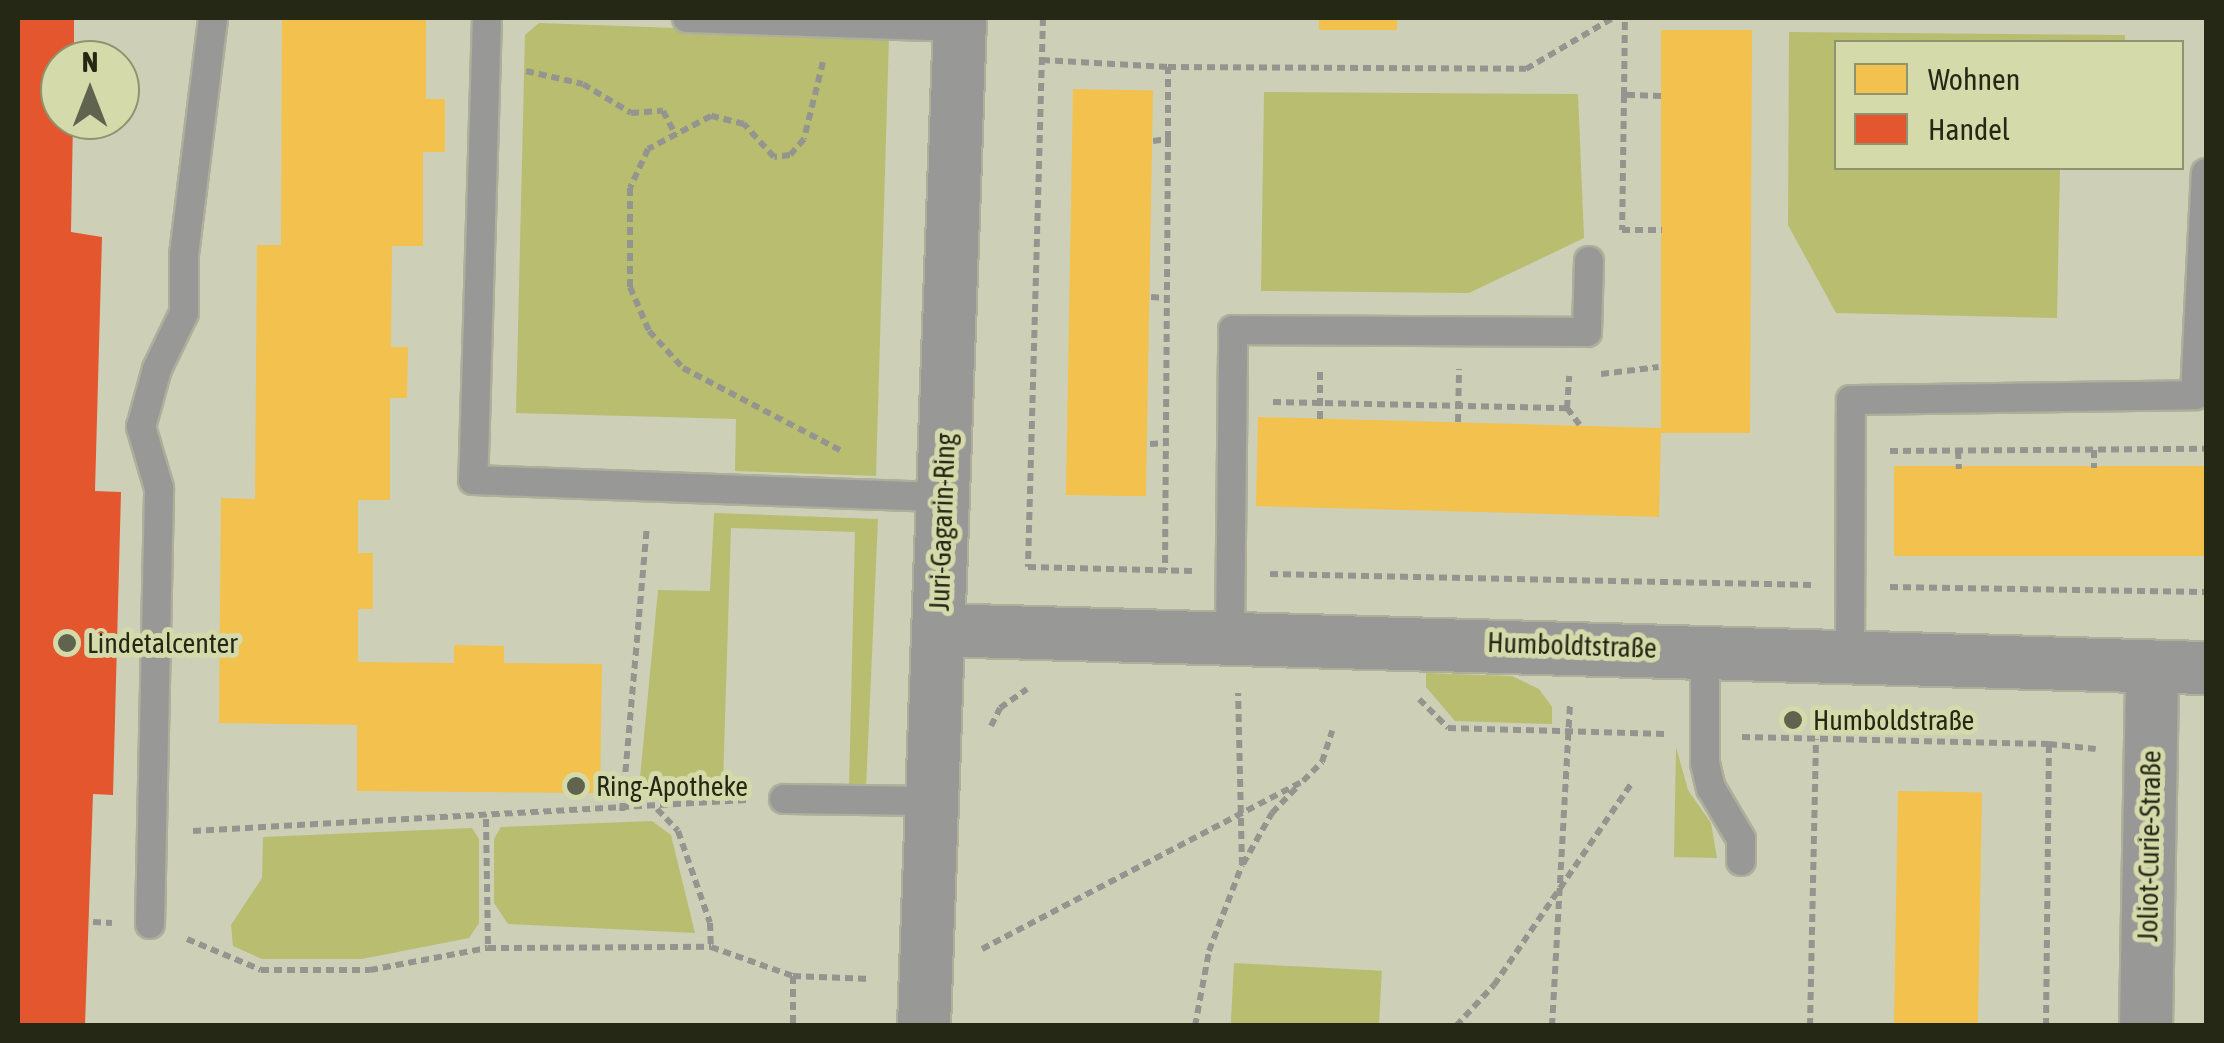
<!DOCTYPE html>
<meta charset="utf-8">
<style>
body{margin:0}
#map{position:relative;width:2224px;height:1043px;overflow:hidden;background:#cdd0b6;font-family:"Asap Condensed",sans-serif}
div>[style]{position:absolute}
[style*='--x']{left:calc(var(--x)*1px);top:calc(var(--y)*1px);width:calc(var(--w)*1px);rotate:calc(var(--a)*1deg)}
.green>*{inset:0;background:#b8bd70;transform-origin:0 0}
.homes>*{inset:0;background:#f2c14e;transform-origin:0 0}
.shops>*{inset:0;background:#e4572e}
.path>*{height:6px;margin-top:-3px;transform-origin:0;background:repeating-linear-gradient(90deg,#959590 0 8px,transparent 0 13px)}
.roads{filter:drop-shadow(2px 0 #adaf9b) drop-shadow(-2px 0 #adaf9b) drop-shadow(0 2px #adaf9b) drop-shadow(0 -2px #adaf9b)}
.service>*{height:28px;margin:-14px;padding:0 14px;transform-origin:14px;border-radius:14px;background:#989997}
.minor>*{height:52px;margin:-26px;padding:0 26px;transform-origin:26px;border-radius:26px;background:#989997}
.dots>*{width:28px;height:28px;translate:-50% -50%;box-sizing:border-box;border:5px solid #d5daab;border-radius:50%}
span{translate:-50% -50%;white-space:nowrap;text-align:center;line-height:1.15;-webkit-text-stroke:10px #d5daab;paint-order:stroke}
.street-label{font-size:28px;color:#262816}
.poi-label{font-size:28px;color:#262816}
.left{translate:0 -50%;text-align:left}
.frame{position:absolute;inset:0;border:20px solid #262816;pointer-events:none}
.legend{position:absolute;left:1834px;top:40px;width:350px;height:130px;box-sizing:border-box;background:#d5daab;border:2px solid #8f936f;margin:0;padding:12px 18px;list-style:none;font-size:30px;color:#262816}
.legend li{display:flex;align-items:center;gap:20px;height:50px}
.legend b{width:50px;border:2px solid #8f936f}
.north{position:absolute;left:40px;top:40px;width:100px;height:100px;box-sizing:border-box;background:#d5daab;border:2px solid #8f936f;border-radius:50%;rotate:0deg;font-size:28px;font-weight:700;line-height:40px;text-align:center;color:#262816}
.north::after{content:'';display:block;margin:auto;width:35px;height:45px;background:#60634e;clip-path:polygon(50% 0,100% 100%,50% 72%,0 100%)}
</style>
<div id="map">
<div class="green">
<div style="clip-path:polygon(539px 23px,889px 36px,876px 476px,735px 471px,736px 419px,516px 413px,525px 35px)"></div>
<div style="clip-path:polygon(1789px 32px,2125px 35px,2125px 42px,1836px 42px,1836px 168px,2060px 168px,2057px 318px,1836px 313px,1788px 225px)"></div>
<div style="clip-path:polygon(1264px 92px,1578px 94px,1584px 238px,1469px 293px,1261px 291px)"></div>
<div style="clip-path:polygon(714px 513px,878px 519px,866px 789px,849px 788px,855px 532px,731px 528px,723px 784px,639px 788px,658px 590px,710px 591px)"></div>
<div style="clip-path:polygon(1426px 673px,1512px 676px,1539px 689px,1552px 707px,1552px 724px,1455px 721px,1426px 687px)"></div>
<div style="clip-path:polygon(1676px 747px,1688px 790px,1711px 823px,1717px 858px,1674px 857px)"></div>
<div style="clip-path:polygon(652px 821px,671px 835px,695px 933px,508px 924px,494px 903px,494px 839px,501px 827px)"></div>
<div style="clip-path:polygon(472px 828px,479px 839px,479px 923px,469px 938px,362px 959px,262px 959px,233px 946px,231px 925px,262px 878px,263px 837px)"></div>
<div style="left:1234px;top:963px;width:148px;height:62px;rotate:3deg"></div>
</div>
<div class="homes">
<div style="clip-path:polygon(282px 18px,426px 18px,426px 99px,445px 99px,445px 152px,423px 152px,423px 246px,392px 246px,391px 347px,408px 347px,407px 398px,390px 398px,390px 500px,358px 500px,358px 553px,373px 553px,373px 609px,358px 609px,358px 662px,454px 663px,454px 645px,504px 646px,504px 663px,602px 664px,600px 793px,357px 791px,357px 725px,219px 723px,221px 498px,255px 499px,257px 245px,281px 245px)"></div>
<div style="left:1319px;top:18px;width:78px;height:12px"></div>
<div style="clip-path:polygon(1661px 30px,1752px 30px,1750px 433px,1661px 433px,1659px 517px,1256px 506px,1258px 417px,1661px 428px)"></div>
<div style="left:1073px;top:89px;width:80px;height:406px;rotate:1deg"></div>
<div style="left:2206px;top:466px;width:90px;height:312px;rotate:90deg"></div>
<div style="left:1898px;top:791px;width:84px;height:235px;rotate:1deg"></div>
</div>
<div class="shops">
<div style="clip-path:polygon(18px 18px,74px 18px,74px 60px,60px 60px,60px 120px,73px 120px,71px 232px,102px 237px,95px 491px,121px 492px,113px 795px,93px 794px,85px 1026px,18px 1026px)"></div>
</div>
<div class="path">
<div style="--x:1043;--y:18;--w:549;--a:91.57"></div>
<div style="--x:1028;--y:567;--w:164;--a:1.4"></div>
<div style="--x:1042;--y:60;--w:126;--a:3.2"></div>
<div style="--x:823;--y:62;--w:79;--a:103.9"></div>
<div style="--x:804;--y:139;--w:21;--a:131"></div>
<div style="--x:790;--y:155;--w:16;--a:173"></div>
<div style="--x:774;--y:157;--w:45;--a:-132.3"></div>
<div style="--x:744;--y:124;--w:34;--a:-166"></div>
<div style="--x:711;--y:116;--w:71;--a:152.4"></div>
<div style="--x:648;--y:149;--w:43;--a:114.8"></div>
<div style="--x:630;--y:188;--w:99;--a:90"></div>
<div style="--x:630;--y:287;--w:48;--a:66.6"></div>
<div style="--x:649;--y:331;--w:50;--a:47.4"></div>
<div style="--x:683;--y:368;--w:179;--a:27.6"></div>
<div style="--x:526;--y:71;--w:58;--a:12.8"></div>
<div style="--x:583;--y:84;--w:56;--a:31.1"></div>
<div style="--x:631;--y:113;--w:32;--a:-4"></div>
<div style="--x:663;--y:111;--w:27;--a:62"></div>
<div style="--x:1624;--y:95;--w:77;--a:-89.3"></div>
<div style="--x:1661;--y:96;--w:37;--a:-178"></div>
<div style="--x:1624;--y:95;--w:135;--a:90.8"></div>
<div style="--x:1622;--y:230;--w:40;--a:0"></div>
<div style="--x:1168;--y:139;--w:72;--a:-90"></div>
<div style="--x:1168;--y:67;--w:358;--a:0.3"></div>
<div style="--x:1526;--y:69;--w:101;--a:-30.4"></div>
<div style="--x:1153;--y:141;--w:15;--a:-8"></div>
<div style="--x:1168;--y:139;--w:431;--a:90.4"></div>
<div style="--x:1151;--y:297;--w:15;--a:4"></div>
<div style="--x:1320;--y:372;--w:47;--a:90"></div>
<div style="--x:1601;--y:374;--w:58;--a:-6.9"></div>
<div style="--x:1273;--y:402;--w:294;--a:1.2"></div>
<div style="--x:1567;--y:408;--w:32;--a:-86"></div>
<div style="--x:1567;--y:408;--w:21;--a:53"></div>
<div style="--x:1458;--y:422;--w:53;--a:-88.9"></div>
<div style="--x:1150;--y:444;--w:16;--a:-4"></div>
<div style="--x:2094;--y:450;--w:18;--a:90"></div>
<div style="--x:1890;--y:451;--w:316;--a:-0.4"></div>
<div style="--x:1958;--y:451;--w:18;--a:87"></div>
<div style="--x:1270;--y:574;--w:542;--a:1.16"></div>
<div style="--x:1890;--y:587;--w:316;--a:0.9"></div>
<div style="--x:1419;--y:699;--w:41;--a:45"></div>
<div style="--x:1448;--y:728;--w:217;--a:1.6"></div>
<div style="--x:991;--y:726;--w:20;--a:-63"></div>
<div style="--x:1000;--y:708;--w:33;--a:-35"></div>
<div style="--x:1742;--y:737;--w:307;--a:1.3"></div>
<div style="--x:657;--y:809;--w:30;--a:46"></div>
<div style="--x:678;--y:831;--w:97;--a:70.8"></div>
<div style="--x:710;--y:923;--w:24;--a:88"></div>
<div style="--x:622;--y:811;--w:284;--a:-85"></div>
<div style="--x:486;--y:819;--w:129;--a:89.1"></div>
<div style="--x:193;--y:831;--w:555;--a:-3.2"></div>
<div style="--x:1243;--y:864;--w:59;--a:-60.4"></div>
<div style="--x:1272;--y:813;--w:39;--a:-46"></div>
<div style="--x:93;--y:922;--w:19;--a:3"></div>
<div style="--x:187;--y:939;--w:80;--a:22.7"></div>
<div style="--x:261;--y:970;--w:109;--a:0"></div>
<div style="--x:370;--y:970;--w:120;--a:-10.6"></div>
<div style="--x:488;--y:948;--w:223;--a:-0.3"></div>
<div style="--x:711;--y:947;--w:87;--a:19.5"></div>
<div style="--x:793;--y:976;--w:78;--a:2.2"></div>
<div style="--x:982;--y:949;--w:362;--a:-27.6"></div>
<div style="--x:1303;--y:781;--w:27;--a:-45"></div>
<div style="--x:1322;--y:762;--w:33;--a:-72"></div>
<div style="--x:793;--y:976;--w:50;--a:90"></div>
<div style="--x:1195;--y:1026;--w:76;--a:-79.4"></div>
<div style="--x:1209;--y:951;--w:92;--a:-69"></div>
<div style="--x:1242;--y:865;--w:172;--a:-91.3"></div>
<div style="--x:1456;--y:1026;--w:56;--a:-47.2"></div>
<div style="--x:1494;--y:985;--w:243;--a:-55.7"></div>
<div style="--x:1552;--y:1026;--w:324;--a:-86.8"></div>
<div style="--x:1810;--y:1026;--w:287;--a:-88.8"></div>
<div style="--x:2046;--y:1026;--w:282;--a:-89.4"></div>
<div style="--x:2049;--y:744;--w:47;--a:6.1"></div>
</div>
<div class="roads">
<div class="service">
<div style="--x:487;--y:18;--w:462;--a:91.7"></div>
<div style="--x:473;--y:480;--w:470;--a:2.1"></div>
<div style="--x:687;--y:18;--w:273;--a:1.9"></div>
<div style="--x:1230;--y:637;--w:307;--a:-89.4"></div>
<div style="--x:1233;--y:330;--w:354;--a:0.3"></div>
<div style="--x:1587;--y:332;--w:71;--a:-88.4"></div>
<div style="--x:1705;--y:650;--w:113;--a:90"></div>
<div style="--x:1705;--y:763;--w:26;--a:77"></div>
<div style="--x:1711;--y:788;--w:59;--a:59.5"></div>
<div style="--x:1741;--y:839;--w:22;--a:90"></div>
<div style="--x:1850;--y:655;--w:255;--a:-89.8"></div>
<div style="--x:1851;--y:400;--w:344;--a:-0.8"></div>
<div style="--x:2195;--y:395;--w:222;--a:-87.2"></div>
<div style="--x:784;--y:799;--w:147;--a:0.8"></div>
<div style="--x:150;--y:924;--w:436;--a:-88.8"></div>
<div style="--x:159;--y:488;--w:64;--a:-106.4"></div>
<div style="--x:141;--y:427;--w:60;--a:-74.6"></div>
<div style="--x:157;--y:369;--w:62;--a:-64.3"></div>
<div style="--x:184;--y:313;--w:58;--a:-90"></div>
<div style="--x:184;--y:255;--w:239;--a:-83"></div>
</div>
<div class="minor">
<div style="--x:938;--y:630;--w:1269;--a:1.72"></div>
<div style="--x:924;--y:1026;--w:1009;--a:-87.95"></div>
<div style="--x:2146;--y:1026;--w:359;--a:-89"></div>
</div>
</div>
<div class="dots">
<div style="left:67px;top:643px;background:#60634e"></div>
<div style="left:1793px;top:720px;background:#60634e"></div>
<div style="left:576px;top:786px;background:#60634e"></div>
</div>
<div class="street-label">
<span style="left:942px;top:522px;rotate:-88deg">Juri-Gagarin-Ring</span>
<span style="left:1572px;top:645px;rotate:2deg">Humboldtstraße</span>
<span style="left:2149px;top:846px;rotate:-89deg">Joliot-Curie-Straße</span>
</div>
<div class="poi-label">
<span class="left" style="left:87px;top:643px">Lindetalcenter</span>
<span class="left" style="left:1813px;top:720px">Humboldstraße</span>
<span class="left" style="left:596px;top:786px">Ring-Apotheke</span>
</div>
<div class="frame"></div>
<ul class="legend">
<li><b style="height:28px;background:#f2c14e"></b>Wohnen</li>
<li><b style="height:28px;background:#e4572e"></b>Handel</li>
</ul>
<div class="north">N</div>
</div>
